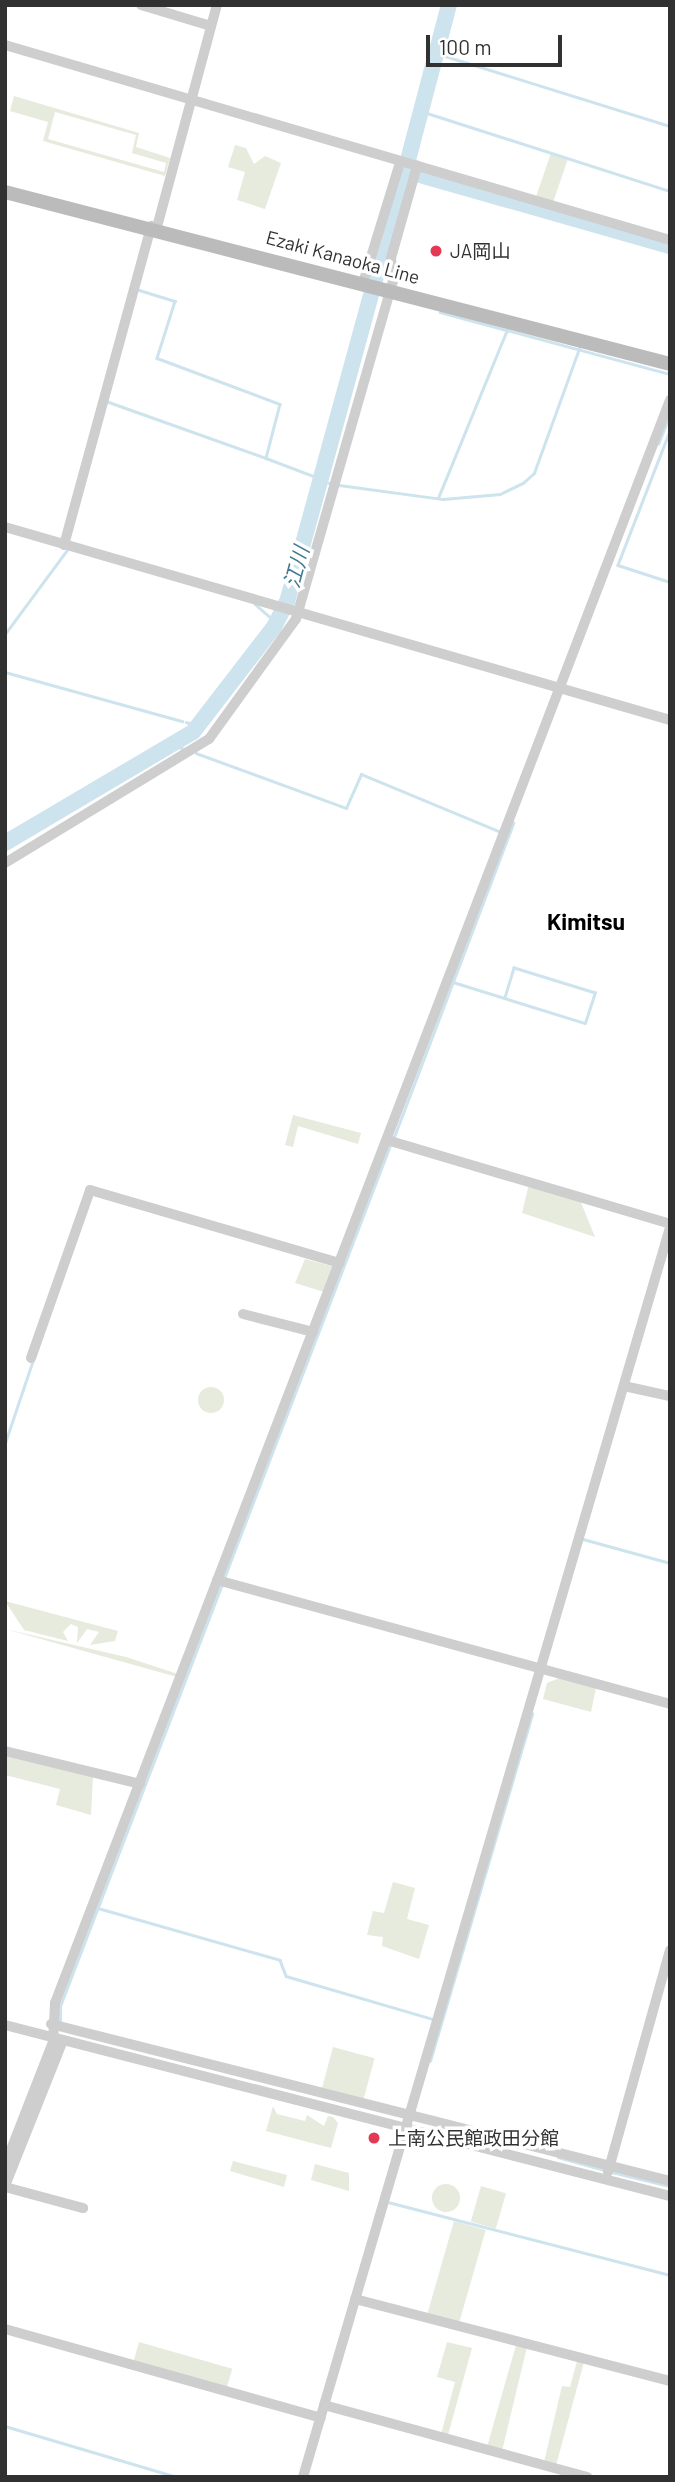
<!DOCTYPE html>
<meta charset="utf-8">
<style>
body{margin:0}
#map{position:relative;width:675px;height:2482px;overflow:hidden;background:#fff;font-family:Barlow,"Noto Sans JP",sans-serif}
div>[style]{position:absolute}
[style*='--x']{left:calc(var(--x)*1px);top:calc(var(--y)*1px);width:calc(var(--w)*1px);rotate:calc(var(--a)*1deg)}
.green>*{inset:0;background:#e6ebdd;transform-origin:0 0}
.round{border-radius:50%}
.stream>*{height:2.5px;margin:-1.25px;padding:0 1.25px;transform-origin:1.25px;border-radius:1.25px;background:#cde3ed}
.river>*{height:16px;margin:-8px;padding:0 8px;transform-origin:8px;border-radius:8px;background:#cde3ed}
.street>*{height:10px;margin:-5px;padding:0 5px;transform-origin:5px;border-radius:5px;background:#cecece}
.secondary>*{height:14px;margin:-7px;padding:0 7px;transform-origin:7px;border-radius:7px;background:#bbb}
.dots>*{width:19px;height:19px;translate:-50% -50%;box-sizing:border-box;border:4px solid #fff;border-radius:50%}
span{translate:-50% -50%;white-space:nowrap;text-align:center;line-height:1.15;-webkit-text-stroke:7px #fff;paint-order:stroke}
.poi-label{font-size:19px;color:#313131}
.left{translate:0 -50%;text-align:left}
.street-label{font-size:19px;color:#313131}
.water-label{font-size:21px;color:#407a93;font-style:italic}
.quarter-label{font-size:23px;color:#000;font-weight:700}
.frame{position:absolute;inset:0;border:7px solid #313131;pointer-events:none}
.scale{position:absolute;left:426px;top:35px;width:136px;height:32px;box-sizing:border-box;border:4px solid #313131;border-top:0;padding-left:9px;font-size:21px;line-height:24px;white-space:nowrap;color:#313131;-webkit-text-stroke:5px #fff;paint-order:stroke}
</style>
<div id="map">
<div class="green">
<div style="clip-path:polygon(evenodd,14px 96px,139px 133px,136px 147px,170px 158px,165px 176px,43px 141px,48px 122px,10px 111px,14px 96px,55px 112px,136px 135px,132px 153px,166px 163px,164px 172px,48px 139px,55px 112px)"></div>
<div style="clip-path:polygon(235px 145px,246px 148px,254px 164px,265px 156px,281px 163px,265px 209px,237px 200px,245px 172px,228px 167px)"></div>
<div style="left:551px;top:153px;width:18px;height:47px;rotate:19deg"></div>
<div style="clip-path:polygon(293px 1115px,361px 1133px,358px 1144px,298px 1126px,293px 1147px,285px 1145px)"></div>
<div style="clip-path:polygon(529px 1184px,580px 1200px,595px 1237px,522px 1213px)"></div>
<div style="clip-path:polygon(305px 1259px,335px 1267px,324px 1292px,295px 1283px)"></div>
<div class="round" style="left:198px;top:1387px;width:26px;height:26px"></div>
<div style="clip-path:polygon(5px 1601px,118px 1631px,115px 1641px,90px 1645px,99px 1632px,87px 1629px,77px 1643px,78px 1627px,71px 1624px,63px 1632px,68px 1641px,24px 1630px)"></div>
<div style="clip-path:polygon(5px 1629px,126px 1657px,178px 1674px,177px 1677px)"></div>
<div style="clip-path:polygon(562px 1677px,596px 1688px,591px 1712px,543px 1699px,547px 1683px)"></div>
<div style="clip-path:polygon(5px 1755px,93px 1777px,91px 1815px,56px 1805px,60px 1789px,5px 1775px)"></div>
<div style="clip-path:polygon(393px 1882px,415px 1888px,407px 1919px,429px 1925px,419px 1959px,382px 1946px,383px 1937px,367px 1935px,373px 1911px,384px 1913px)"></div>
<div style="left:333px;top:2047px;width:43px;height:42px;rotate:15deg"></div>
<div style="clip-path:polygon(273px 2106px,277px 2114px,305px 2121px,307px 2115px,324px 2126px,328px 2116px,333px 2117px,338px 2123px,331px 2148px,266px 2131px)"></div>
<div style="clip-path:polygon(233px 2161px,287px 2175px,284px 2187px,230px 2171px)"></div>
<div style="clip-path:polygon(315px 2164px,349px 2173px,349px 2191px,311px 2180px)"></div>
<div class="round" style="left:432px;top:2184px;width:28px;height:28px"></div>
<div style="left:481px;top:2186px;width:26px;height:37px;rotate:16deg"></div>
<div style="left:454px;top:2221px;width:33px;height:98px;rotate:16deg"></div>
<div style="left:139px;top:2342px;width:97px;height:22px;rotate:16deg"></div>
<div style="clip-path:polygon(447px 2342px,472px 2348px,448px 2435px,441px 2434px,455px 2382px,437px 2377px)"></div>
<div style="clip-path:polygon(516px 2345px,527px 2347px,502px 2451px,487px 2447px)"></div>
<div style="clip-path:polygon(577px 2361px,584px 2362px,558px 2458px,556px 2465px,544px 2462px,562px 2386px,570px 2387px)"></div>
</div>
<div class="stream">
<div style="--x:436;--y:54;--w:2;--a:0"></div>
<div style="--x:442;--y:55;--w:239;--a:17.3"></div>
<div style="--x:421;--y:111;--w:2;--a:0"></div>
<div style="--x:427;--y:113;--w:255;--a:17.8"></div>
<div style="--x:136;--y:289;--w:41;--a:17.1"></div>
<div style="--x:175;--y:301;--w:60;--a:107.5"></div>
<div style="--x:157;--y:358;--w:131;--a:20.5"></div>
<div style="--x:280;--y:404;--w:56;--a:104.5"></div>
<div style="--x:266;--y:458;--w:59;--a:20.9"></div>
<div style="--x:440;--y:312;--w:238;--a:15.1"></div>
<div style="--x:106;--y:401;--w:170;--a:19.6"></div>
<div style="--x:670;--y:431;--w:144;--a:111.2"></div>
<div style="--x:618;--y:565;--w:55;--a:18.1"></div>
<div style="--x:658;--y:444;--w:32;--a:-68"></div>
<div style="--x:320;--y:480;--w:9;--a:18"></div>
<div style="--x:339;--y:485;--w:105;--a:7.7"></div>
<div style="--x:443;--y:499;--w:57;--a:-5"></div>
<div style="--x:500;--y:494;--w:25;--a:-26"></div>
<div style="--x:523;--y:483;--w:15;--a:-42"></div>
<div style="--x:534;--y:473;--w:132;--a:-70.1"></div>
<div style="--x:438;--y:498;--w:182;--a:-67.7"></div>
<div style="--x:255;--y:604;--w:28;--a:41"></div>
<div style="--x:5;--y:634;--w:104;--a:-53.6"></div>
<div style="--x:5;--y:672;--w:184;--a:15.5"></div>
<div style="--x:186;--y:722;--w:14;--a:17"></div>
<div style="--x:171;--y:744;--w:14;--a:21"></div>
<div style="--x:196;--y:753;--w:160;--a:20.1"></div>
<div style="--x:346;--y:808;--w:37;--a:-66"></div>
<div style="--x:361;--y:774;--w:152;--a:22.5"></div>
<div style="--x:453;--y:982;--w:138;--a:17.3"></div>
<div style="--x:585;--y:1023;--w:32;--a:-72"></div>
<div style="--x:595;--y:993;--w:85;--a:-162.8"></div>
<div style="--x:514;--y:968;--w:31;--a:107"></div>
<div style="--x:394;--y:1137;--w:336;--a:-69.2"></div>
<div style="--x:5;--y:1443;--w:88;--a:-71.4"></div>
<div style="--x:583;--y:1539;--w:90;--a:15.4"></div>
<div style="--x:224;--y:1578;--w:466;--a:-69"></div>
<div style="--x:98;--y:1908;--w:189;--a:15.9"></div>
<div style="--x:280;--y:1960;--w:17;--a:69"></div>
<div style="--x:286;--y:1976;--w:153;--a:16.3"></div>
<div style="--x:60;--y:2024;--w:18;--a:-90"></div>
<div style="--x:60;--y:2006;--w:452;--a:-69"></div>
<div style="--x:430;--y:2061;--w:362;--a:-73.6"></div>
<div style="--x:558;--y:2157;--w:49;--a:15.5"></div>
<div style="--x:612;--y:2172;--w:60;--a:13.6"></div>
<div style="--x:388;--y:2202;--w:291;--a:14.5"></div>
<div style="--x:5;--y:2426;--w:179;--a:16.5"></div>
</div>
<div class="river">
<div style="--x:408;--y:160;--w:160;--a:-75.2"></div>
<div style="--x:406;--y:171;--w:274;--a:15.9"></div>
<div style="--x:5;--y:843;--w:218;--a:-30.6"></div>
<div style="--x:193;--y:732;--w:133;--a:-52.4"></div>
<div style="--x:274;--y:627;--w:28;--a:-63"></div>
<div style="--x:287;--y:602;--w:451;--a:-74.7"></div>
</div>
<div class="street">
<div style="--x:141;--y:5;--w:73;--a:16.7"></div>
<div style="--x:5;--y:45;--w:693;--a:16.34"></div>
<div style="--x:157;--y:227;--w:230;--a:-74.9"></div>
<div style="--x:363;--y:283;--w:126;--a:-72.9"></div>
<div style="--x:5;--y:527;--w:692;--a:16.18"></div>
<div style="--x:64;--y:545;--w:331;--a:-74.7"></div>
<div style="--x:5;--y:863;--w:239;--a:-31.3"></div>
<div style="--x:209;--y:739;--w:148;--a:-54.1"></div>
<div style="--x:296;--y:619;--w:352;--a:-74"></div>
<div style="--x:393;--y:281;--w:23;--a:-95"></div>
<div style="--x:391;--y:258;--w:96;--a:-74.2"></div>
<div style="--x:387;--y:1140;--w:295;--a:16.5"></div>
<div style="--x:243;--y:1314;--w:72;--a:14.4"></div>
<div style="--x:31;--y:1358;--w:178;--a:-70.6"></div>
<div style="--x:90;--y:1190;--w:260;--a:16.3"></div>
<div style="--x:624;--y:1386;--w:47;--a:12.3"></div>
<div style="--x:217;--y:1580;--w:470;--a:15.3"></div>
<div style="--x:5;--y:1751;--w:139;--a:13.7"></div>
<div style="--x:51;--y:2024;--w:639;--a:14.23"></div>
<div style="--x:5;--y:2025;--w:687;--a:14.42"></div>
<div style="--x:5;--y:2165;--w:132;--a:-68.7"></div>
<div style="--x:53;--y:2042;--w:39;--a:-87"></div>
<div style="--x:55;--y:2003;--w:1717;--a:-69.01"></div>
<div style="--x:608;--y:2172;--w:230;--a:-74.4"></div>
<div style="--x:5;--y:2186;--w:157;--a:-68.3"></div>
<div style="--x:5;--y:2187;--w:81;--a:15.1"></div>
<div style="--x:355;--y:2299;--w:325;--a:14.6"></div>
<div style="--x:5;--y:2329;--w:328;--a:15.7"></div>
<div style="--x:324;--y:2405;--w:273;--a:15.3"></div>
<div style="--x:303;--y:2477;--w:1302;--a:-73.63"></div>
</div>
<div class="secondary">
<div style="--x:5;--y:192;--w:687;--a:14.5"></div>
</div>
<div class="dots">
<div style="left:436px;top:251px;background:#e23a54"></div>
<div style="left:374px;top:2138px;background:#e23a54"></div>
</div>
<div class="poi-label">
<span class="left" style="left:450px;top:251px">JA岡山</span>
<span class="left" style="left:388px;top:2138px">上南公民館政田分館</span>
</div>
<div class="street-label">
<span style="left:343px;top:257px;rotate:15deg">Ezaki Kanaoka Line</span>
</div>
<div class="water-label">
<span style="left:296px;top:567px;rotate:-75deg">江川</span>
</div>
<div class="quarter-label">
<span style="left:586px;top:921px">Kimitsu</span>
</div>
<div class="frame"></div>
<div class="scale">100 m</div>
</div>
